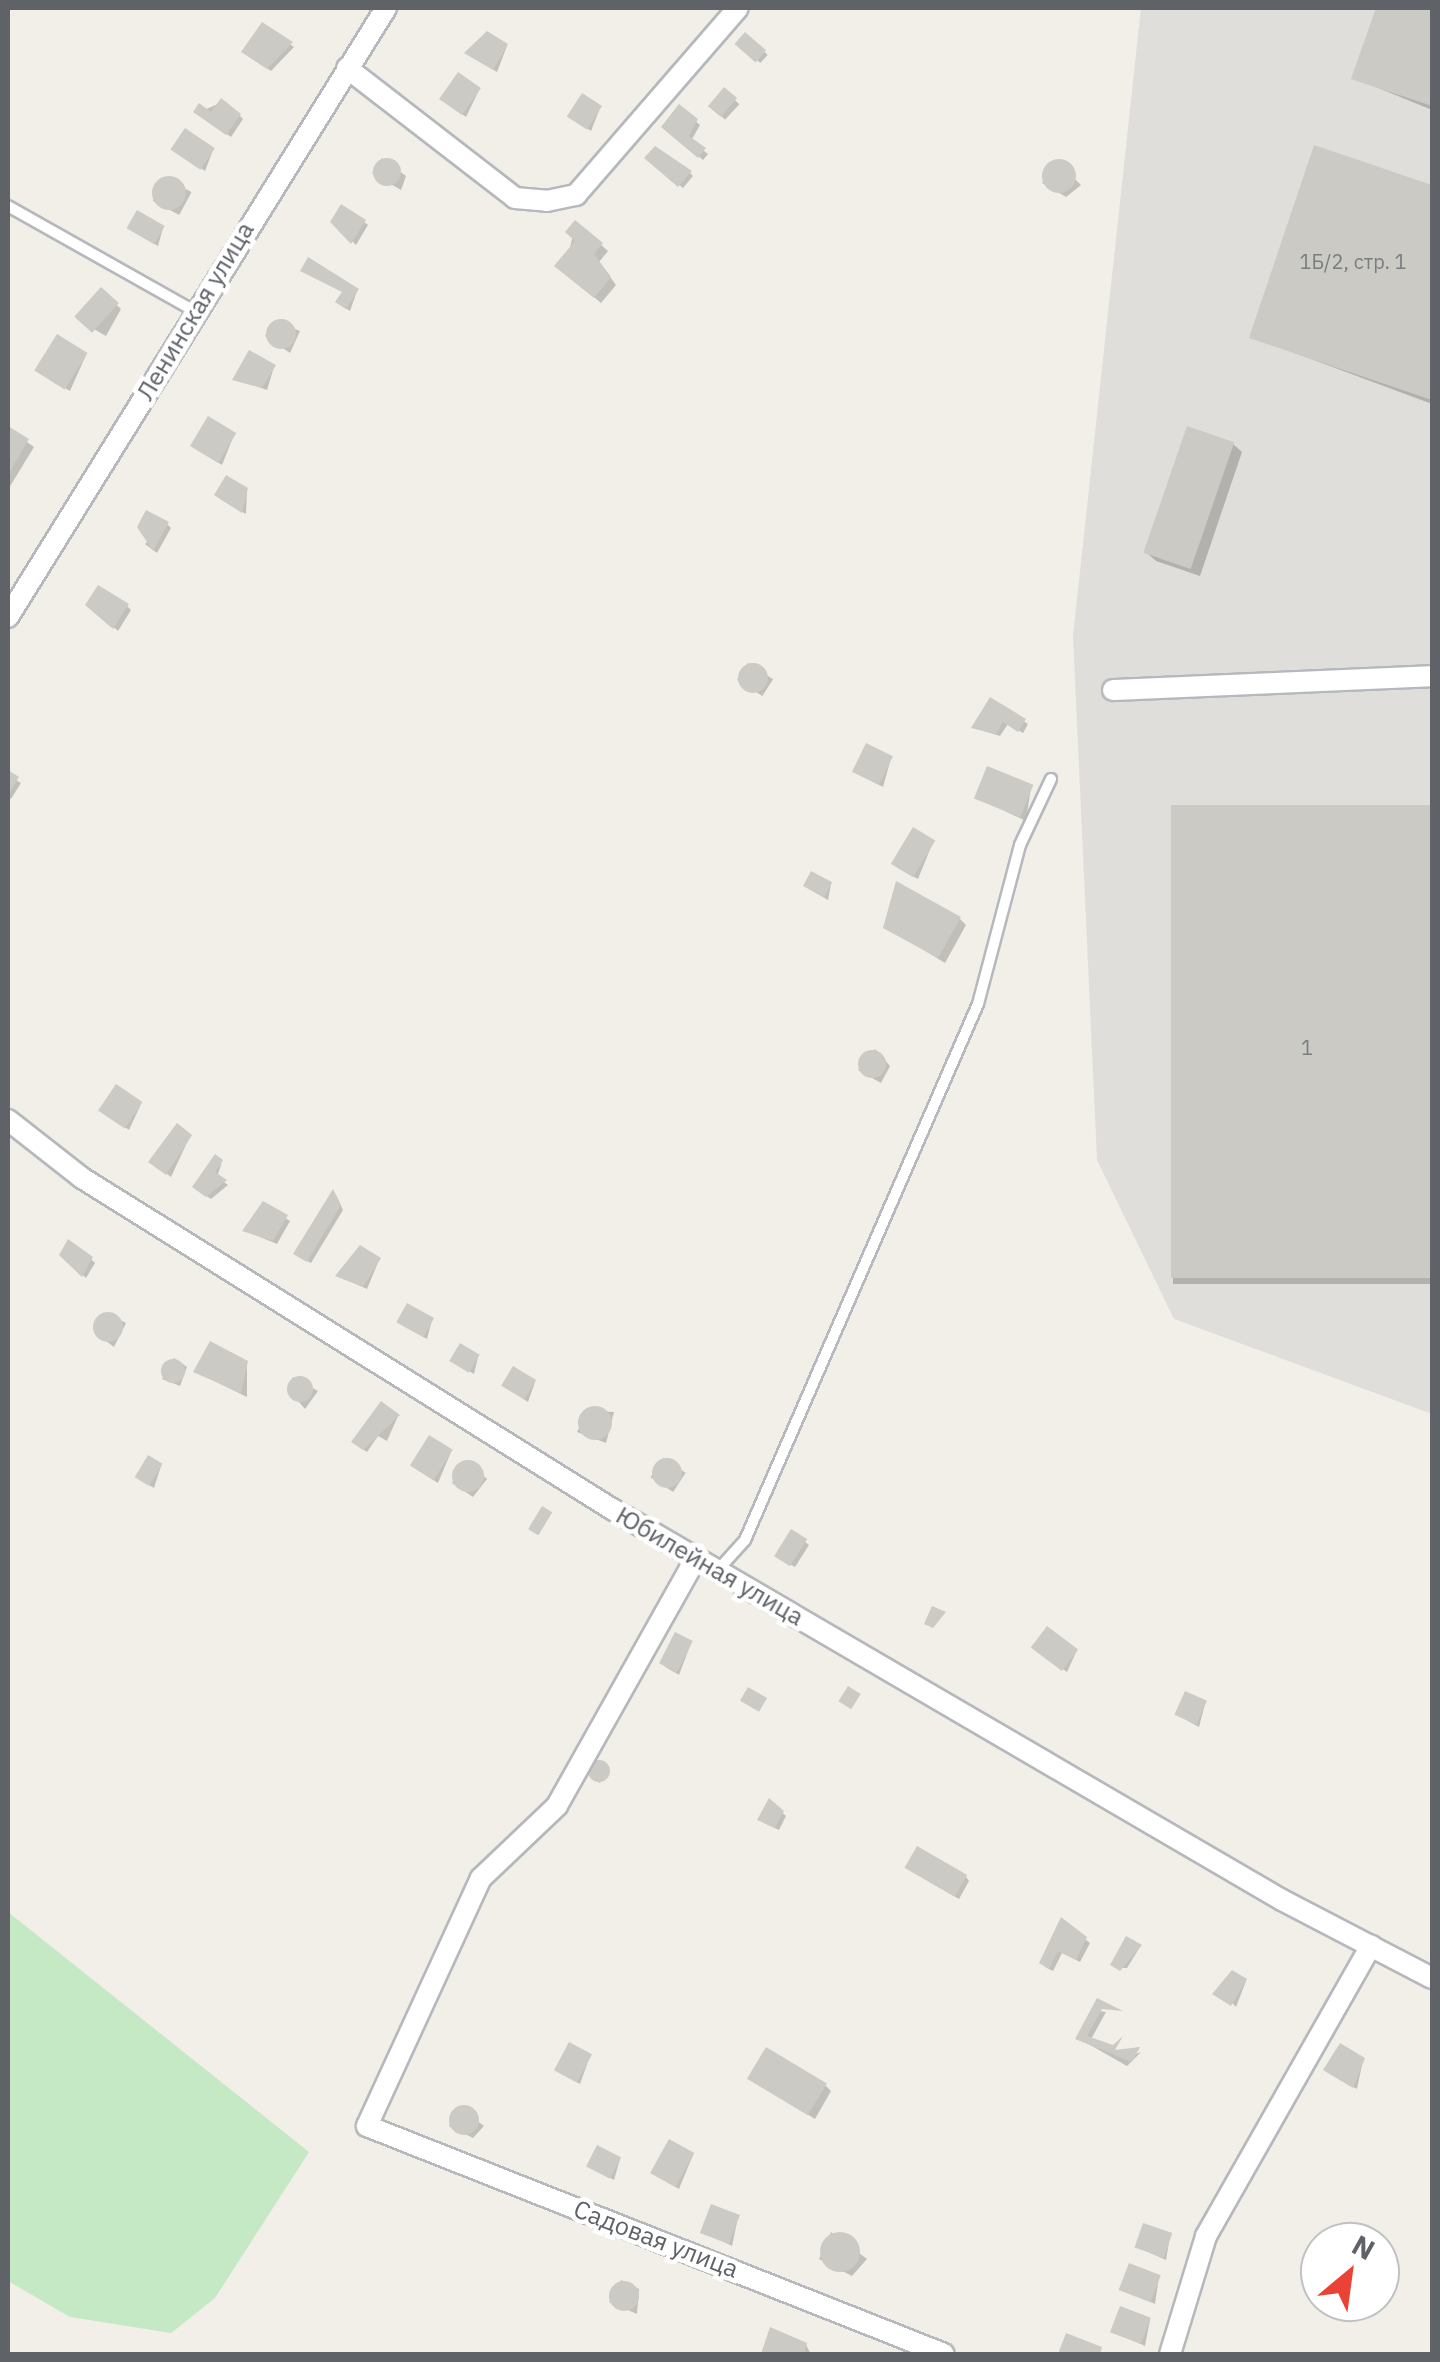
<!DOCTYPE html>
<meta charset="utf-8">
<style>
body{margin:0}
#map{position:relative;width:1440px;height:2362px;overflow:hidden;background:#f1efe8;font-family:"IBM Plex Sans",sans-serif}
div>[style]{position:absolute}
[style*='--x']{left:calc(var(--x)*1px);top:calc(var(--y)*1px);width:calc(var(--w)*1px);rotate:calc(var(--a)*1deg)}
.industrial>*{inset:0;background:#e0deda}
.green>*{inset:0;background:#c5e8c5}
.shadow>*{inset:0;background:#0003;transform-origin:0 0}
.building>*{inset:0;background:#cccac5;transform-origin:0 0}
.round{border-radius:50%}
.roads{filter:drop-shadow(2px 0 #b5b8bc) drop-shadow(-2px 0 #b5b8bc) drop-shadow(0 2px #b5b8bc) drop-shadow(0 -2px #b5b8bc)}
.lane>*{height:10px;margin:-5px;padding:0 5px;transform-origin:5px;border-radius:5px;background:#fff}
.street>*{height:20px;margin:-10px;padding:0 10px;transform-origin:10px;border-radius:10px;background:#fff}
span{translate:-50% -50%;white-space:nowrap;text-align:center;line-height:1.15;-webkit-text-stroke:9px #fff;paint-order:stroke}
.number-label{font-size:20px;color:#7a7d7f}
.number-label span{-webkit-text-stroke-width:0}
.street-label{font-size:25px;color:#5f6368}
.frame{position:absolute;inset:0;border:10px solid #5f6368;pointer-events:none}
.north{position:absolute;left:1300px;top:2222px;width:100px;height:100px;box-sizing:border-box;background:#fff;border:2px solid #bfc1c3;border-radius:50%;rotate:29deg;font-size:28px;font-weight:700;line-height:40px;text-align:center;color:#5f6368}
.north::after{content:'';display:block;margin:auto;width:35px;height:45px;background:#ea4335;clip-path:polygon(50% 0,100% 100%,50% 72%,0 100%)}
</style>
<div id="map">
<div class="industrial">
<div style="clip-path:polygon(1141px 8px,1432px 8px,1432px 1414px,1174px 1319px,1097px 1160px,1073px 636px)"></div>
</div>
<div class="green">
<div style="clip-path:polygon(8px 1912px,309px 2152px,215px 2298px,171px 2333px,70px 2317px,8px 2281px)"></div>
</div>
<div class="shadow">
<div style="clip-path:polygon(1378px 8px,1432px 8px,1432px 110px,1354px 78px)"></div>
<div style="clip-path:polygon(263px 25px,294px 47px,271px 71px,248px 55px)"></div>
<div style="left:745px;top:35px;width:30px;height:11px;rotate:41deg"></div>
<div style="clip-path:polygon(507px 46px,497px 72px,471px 56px)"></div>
<div style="clip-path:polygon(479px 90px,466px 117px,446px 102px)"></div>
<div style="left:724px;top:90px;width:21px;height:21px;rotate:43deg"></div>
<div style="clip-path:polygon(225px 101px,243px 119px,231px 137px,197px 113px)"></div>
<div style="clip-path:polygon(600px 108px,591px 131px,573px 119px)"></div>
<div style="clip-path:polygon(680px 108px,700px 125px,691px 141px,708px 154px,703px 160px,664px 127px)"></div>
<div style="clip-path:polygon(1315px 148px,1432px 188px,1432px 404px,1252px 337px)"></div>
<div style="clip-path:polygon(213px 150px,205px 171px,177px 152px)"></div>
<div style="clip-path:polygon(382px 158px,406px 176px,401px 190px,372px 173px)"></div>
<div style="clip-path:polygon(648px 158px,690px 173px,693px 176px,683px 188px)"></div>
<div style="clip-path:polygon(1055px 160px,1081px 185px,1066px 197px,1042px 183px)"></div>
<div style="left:165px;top:178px;width:30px;height:26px;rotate:28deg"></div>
<div style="clip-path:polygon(333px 222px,364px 222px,368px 225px,356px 245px)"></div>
<div style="clip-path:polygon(576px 223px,608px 251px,599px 262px,616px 285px,601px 303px,564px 272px)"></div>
<div style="clip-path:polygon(163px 228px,158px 246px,133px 231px)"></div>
<div style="clip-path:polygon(102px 291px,121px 309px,106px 336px,87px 325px)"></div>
<div style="clip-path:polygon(357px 291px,350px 311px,342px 306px)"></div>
<div style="clip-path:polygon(274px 321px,300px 331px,290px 353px,265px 336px)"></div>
<div style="clip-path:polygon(86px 355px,70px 391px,45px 376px)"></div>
<div style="clip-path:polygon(274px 367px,267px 390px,235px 379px)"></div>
<div style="clip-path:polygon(8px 429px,34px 447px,9px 488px,8px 487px)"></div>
<div style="clip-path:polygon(234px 435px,222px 465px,196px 449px)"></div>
<div style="clip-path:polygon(1233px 444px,1242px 452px,1200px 576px,1156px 561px,1147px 553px)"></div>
<div style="clip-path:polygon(247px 490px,246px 514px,220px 499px)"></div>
<div style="clip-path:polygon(167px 524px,171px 528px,157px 553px,145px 544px)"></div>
<div style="clip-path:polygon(89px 604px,127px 606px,131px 610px,118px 631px)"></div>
<div style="left:748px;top:663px;width:30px;height:20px;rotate:33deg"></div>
<div style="clip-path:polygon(991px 700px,1028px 724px,1023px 733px,1008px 724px,1000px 736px,974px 728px)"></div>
<div style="clip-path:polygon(891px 758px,883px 787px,855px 772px)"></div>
<div style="clip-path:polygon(8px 776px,21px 783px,11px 799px,8px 797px)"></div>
<div style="clip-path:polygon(1031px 787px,1026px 821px,977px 798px)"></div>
<div style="left:1432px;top:807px;width:477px;height:259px;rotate:90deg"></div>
<div style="clip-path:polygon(933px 842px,918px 879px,898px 868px)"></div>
<div style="clip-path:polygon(831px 884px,828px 900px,809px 889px)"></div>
<div style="clip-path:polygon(960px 919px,966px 925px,945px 963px,886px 927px)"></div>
<div style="clip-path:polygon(875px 1049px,890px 1066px,881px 1083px,858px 1070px)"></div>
<div style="clip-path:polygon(141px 1104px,129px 1130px,105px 1114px)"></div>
<div style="clip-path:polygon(190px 1136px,171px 1177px,155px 1165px)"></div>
<div style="clip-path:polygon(222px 1162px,217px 1177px,228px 1185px,211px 1199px,199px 1191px)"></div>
<div style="clip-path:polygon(336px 1195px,343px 1210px,311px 1263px,300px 1257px)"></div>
<div style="clip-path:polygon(264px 1204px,290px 1221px,277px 1244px,248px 1232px)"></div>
<div style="clip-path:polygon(62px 1255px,91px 1259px,95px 1263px,86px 1278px)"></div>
<div style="clip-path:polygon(379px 1260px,367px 1289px,338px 1276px)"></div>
<div style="clip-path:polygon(107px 1313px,126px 1323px,114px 1347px,94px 1332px)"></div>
<div style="clip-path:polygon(432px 1320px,427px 1339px,402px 1325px)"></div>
<div style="clip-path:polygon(478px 1357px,474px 1374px,457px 1364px)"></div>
<div style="clip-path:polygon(174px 1358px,187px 1367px,180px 1386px,162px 1379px)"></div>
<div style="clip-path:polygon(247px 1363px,247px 1397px,196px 1372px)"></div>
<div style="clip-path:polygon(293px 1377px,318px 1391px,305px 1409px,288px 1389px)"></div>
<div style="clip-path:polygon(535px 1382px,528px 1402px,508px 1389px)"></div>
<div style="clip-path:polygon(588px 1411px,614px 1412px,606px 1443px,577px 1432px)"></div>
<div style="clip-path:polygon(398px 1416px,387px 1441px,378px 1436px,367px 1452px,358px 1446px)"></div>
<div style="clip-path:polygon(451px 1452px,438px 1483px,416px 1469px)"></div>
<div style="left:663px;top:1458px;width:27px;height:23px;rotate:33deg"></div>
<div style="clip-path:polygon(466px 1460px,487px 1479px,473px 1497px,452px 1483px)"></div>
<div style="clip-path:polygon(161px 1466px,154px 1488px,142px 1481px)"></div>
<div style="clip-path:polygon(792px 1532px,809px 1545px,795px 1567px,781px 1559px)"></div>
<div style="clip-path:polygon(691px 1643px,679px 1675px,664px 1666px)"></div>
<div style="clip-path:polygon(1077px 1650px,1067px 1672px,1038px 1651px)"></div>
<div style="clip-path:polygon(1205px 1704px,1199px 1727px,1177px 1715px)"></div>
<div style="clip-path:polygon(598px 1760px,608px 1766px,600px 1783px,589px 1776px)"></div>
<div style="clip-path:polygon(769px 1802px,786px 1816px,779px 1830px,764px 1823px)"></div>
<div style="clip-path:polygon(911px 1871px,966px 1877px,969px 1881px,959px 1899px)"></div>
<div style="clip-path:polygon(1062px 1921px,1090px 1943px,1080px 1962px,1062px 1953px,1053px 1971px,1045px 1967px)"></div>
<div style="clip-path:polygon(1140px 1947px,1127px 1968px,1116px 1968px)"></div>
<div style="clip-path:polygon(1246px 1981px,1236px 2007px,1219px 1989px)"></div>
<div style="clip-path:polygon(1093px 2010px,1106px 2012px,1090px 2041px,1126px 2058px,1141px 2052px,1127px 2066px,1078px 2038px)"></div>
<div style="clip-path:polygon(590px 2056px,580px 2084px,560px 2073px)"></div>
<div style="clip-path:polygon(1363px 2060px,1357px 2089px,1330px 2074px)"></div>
<div style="clip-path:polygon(751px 2079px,825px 2085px,831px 2091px,815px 2119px)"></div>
<div style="clip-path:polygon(458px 2106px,484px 2126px,473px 2138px,449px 2126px)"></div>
<div style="clip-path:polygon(693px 2155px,679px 2189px,656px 2175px)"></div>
<div style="clip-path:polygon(620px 2159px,614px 2180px,589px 2166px)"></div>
<div style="clip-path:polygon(738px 2217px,732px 2246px,703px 2232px)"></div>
<div style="clip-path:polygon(831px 2232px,867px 2259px,852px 2276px,819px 2259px)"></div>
<div style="clip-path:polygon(1170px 2236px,1166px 2260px,1137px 2247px)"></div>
<div style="clip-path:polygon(1159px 2277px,1155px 2304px,1122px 2289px)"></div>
<div style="clip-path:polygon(621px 2280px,639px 2289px,637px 2314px,609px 2302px)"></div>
<div style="clip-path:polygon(1150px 2320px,1145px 2346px,1113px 2331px)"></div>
<div style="clip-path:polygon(771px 2331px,806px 2345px,811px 2354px,763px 2354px)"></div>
</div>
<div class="building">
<div style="clip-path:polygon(1376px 8px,1432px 8px,1432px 106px,1351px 79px)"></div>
<div style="clip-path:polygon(262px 22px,293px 42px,267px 69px,241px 52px)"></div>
<div style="clip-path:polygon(487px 31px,508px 44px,493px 70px,464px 53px)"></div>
<div style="left:745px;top:32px;width:28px;height:16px;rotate:41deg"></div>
<div style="left:458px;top:72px;width:28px;height:33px;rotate:35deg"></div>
<div style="left:724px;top:87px;width:17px;height:25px;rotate:40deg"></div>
<div style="left:582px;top:93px;width:24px;height:28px;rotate:33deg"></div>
<div style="clip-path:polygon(221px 98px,241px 114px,226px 135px,193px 112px,199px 103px,211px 112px)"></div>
<div style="clip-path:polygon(679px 104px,698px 119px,689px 136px,706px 148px,698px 158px,661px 127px)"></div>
<div style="left:185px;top:128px;width:36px;height:26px;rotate:34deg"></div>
<div style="clip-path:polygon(1314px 145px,1432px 185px,1432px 400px,1249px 338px)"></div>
<div style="clip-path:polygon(655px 146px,692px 171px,678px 187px,644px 158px)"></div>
<div class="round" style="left:373px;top:158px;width:28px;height:28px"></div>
<div class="round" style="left:1042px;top:159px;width:34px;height:34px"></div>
<div class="round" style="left:152px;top:176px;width:34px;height:34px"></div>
<div style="clip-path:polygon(341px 204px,366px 220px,351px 244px,330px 222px)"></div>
<div style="left:137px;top:210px;width:32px;height:21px;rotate:30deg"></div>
<div style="clip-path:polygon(575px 220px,603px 243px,594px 254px,611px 277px,594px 298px,554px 266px,575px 241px,565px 232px)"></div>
<div style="clip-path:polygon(308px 257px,359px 289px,346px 309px,335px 302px,342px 292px,300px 271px)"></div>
<div style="left:101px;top:287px;width:24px;height:40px;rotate:42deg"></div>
<div class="round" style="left:266px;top:319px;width:30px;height:30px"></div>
<div style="left:57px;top:334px;width:36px;height:43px;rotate:32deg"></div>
<div style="clip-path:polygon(249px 350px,276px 365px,262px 388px,232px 380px)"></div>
<div style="left:208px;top:416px;width:33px;height:35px;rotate:31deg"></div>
<div style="clip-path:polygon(8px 426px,29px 439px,8px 475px)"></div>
<div style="left:1187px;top:426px;width:50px;height:134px;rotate:19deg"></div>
<div style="clip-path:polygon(226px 475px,248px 488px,242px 513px,214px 495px)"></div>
<div style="clip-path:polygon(146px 510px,169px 522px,153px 551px,137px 527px)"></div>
<div style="clip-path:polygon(98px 585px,129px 604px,113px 629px,85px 605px)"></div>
<div class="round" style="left:738px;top:663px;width:30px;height:30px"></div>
<div style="clip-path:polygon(990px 697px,1026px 719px,1018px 732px,1003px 722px,996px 734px,971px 728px)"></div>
<div style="left:866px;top:743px;width:30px;height:32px;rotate:26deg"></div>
<div style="left:987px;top:766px;width:50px;height:35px;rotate:22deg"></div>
<div style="clip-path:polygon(8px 770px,19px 777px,8px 795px)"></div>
<div style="left:1432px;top:805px;width:473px;height:261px;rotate:90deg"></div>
<div style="left:913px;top:827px;width:26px;height:43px;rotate:31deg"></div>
<div style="left:811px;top:871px;width:24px;height:17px;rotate:28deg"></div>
<div style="clip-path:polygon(896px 881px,961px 917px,938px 958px,883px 928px)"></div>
<div class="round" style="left:858px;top:1050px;width:28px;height:28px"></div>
<div style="left:116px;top:1084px;width:32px;height:32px;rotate:34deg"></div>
<div style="clip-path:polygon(177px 1123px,192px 1135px,166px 1175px,148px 1162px)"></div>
<div style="clip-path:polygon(215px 1154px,223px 1160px,215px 1172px,227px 1180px,206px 1197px,192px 1187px)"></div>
<div style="clip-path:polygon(333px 1189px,341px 1205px,307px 1262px,293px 1254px)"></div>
<div style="clip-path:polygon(263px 1201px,288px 1215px,273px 1241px,242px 1231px)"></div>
<div style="clip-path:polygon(68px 1239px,93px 1257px,82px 1277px,59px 1255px)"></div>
<div style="clip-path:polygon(360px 1245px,381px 1258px,363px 1287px,335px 1276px)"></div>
<div style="left:407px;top:1303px;width:31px;height:22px;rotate:29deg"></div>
<div class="round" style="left:93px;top:1312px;width:30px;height:30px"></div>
<div style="clip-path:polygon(210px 1341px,248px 1361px,241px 1393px,193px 1372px)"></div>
<div style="left:460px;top:1343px;width:23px;height:21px;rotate:31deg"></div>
<div class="round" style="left:161px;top:1359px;width:24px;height:24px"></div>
<div style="left:513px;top:1366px;width:27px;height:23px;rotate:31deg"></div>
<div class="round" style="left:287px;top:1376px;width:26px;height:26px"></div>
<div style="clip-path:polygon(381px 1401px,400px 1415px,363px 1450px,351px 1442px)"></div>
<div class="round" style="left:578px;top:1406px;width:34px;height:34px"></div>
<div style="left:429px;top:1435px;width:28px;height:36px;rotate:32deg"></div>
<div style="left:148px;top:1455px;width:17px;height:26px;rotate:31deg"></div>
<div class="round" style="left:652px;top:1458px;width:30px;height:30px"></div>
<div class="round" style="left:452px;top:1460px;width:32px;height:32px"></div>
<div style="left:542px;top:1506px;width:12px;height:27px;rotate:31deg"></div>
<div style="left:791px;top:1529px;width:19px;height:32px;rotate:32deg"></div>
<div style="clip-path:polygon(932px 1606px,946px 1612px,933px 1628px,924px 1624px)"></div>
<div style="left:1047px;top:1626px;width:39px;height:27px;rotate:37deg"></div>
<div style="left:675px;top:1632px;width:20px;height:35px;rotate:27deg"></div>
<div style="left:848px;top:1686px;width:15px;height:18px;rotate:32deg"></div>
<div style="left:748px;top:1687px;width:22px;height:16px;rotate:30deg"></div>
<div style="left:1185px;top:1691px;width:24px;height:26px;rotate:24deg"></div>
<div class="round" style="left:588px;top:1760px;width:22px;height:22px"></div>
<div style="clip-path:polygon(769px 1798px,784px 1811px,775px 1828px,757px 1820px)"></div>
<div style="left:917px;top:1846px;width:58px;height:25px;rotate:30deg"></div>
<div style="clip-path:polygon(1061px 1917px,1087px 1937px,1076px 1960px,1058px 1951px,1049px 1969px,1039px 1963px)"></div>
<div style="clip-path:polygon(1126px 1936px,1142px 1945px,1120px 1971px,1110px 1965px)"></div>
<div style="clip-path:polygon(1232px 1970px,1247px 1979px,1231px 2006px,1212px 1994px)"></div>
<div style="clip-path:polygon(1097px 1998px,1123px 2011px,1102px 2009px,1087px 2036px,1113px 2045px,1123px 2036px,1115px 2050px,1140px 2047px,1132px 2062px,1075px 2039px)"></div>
<div style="left:569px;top:2042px;width:26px;height:32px;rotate:28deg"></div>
<div style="clip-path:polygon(1340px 2043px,1365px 2058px,1353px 2088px,1323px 2070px)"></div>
<div style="left:766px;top:2047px;width:71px;height:37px;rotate:31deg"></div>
<div class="round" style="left:449px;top:2105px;width:30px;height:30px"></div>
<div style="left:669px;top:2139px;width:29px;height:39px;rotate:29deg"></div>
<div style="left:597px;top:2145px;width:27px;height:24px;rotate:27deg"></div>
<div style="left:711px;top:2204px;width:31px;height:31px;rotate:21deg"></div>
<div style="left:1143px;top:2223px;width:31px;height:26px;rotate:19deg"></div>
<div class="round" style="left:820px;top:2232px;width:40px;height:40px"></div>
<div style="left:1129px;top:2263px;width:34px;height:29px;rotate:21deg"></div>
<div class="round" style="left:609px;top:2281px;width:30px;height:30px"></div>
<div style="left:1120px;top:2306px;width:33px;height:28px;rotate:21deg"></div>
<div style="clip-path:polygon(770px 2327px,807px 2343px,804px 2354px,761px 2354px)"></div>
<div style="clip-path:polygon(1066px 2333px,1102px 2347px,1100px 2354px,1058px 2354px)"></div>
</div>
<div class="roads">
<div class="lane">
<div style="--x:8;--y:206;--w:214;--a:29.4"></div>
<div style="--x:718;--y:1570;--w:40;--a:-48"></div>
<div style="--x:745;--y:1540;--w:584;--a:-66.51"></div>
<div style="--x:978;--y:1004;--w:164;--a:-75.2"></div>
<div style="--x:1020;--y:845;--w:73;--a:-64.8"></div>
</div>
<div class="street">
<div style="--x:347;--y:68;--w:212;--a:37.7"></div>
<div style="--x:515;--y:198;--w:32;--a:5"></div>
<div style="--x:547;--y:201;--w:30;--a:-12"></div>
<div style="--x:576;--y:195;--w:247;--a:-49.1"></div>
<div style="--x:8;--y:617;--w:717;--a:-58.17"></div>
<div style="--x:1113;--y:690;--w:319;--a:-2.5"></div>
<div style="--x:8;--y:1120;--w:94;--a:38.1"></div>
<div style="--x:82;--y:1178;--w:625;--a:31.99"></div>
<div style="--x:612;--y:1509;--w:776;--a:30.27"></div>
<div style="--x:1282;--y:1900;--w:169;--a:27.5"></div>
<div style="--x:696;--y:1558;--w:284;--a:119.3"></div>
<div style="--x:557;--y:1806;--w:105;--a:136.5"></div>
<div style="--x:481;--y:1878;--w:273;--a:114.7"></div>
<div style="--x:367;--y:2126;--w:620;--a:21.56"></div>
<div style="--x:1170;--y:2354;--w:123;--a:-73"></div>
<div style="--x:1206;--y:2236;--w:334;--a:-60.4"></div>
</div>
</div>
<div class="number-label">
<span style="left:1353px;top:261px">1Б/2, стр. 1</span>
<span style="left:1307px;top:1047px">1</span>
</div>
<div class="street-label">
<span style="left:195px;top:311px;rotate:-59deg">Ленинская улица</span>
<span style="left:710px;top:1566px;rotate:30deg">Юбилейная улица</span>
<span style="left:656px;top:2239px;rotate:21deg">Садовая улица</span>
</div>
<div class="frame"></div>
<div class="north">N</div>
</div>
